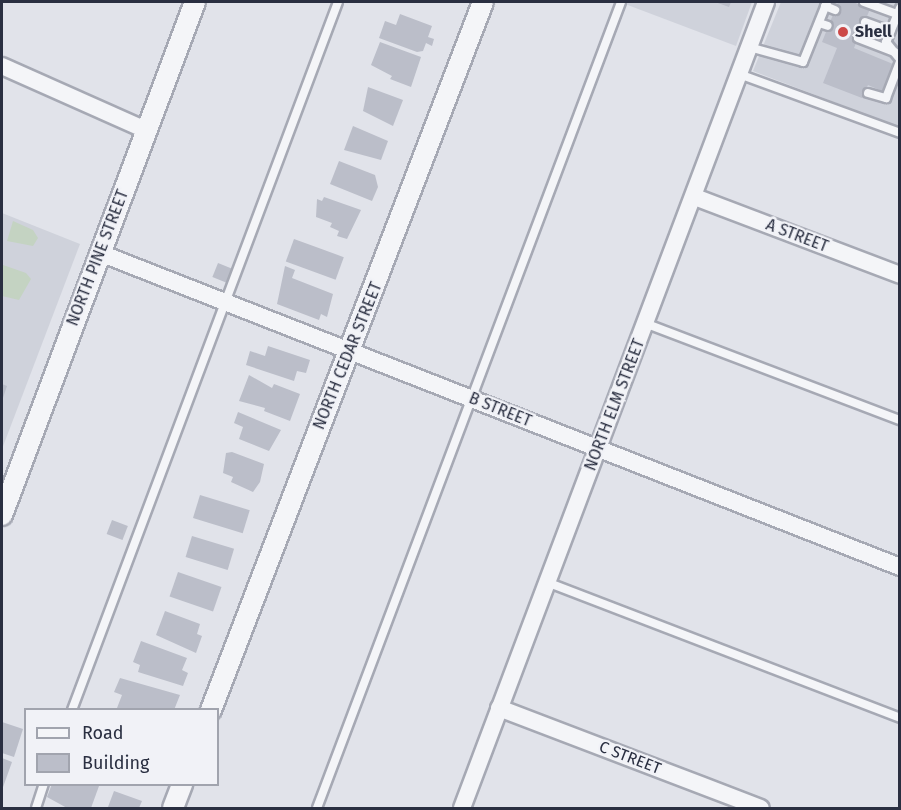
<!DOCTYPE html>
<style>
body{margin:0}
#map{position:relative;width:901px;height:810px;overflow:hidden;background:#e1e3ea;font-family:"Fira Sans",sans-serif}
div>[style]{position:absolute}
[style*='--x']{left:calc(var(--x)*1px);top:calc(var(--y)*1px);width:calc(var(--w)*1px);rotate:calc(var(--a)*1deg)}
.built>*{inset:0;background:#cfd2db}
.green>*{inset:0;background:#c4d3c2}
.building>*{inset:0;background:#bbbec9;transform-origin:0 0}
.roads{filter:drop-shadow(2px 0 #a6a9b4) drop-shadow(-2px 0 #a6a9b4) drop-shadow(0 2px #a6a9b4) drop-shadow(0 -2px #a6a9b4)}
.service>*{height:8px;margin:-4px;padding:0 4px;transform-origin:4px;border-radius:4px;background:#f4f5f8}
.minor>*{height:16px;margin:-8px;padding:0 8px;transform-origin:8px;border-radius:8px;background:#f4f5f8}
.tertiary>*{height:20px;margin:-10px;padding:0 10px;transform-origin:10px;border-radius:10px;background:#f4f5f8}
.dots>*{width:16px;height:16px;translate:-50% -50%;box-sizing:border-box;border:3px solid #f1f2f7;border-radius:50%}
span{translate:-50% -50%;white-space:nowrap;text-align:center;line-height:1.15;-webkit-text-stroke:4.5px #f1f2f7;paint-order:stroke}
.poi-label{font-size:16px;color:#2a2f41;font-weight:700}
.left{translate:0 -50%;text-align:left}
.street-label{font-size:16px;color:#2a2f41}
.frame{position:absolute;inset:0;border:3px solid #2a2f41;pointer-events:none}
.legend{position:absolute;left:24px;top:708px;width:195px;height:78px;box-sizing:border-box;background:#f1f2f7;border:2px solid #a1a4ae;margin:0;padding:8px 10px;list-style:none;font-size:18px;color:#2a2f41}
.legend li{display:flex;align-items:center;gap:12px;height:30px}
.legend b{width:30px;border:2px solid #a1a4ae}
</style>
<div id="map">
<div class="built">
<div style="clip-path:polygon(626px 2px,752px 2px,736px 46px,625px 4px)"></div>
<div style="clip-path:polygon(781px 2px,899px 2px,899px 127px,753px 71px)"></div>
<div style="clip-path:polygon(2px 213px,80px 244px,2px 449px)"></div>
</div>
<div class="green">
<div style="clip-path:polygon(13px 221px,33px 230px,38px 238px,33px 246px,7px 241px)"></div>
<div style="clip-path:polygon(3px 265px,26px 273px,31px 279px,19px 300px,2px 296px)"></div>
</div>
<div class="building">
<div style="clip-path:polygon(715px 2px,731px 2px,729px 7px)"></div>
<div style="clip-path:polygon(838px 2px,853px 2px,870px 9px,854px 48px,893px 64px,882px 91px,868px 85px,862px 98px,823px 83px,837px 48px,822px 42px)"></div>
<div style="clip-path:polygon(400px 14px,432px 26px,428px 37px,434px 39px,432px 46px,426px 43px,423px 51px,417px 52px,379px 38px,385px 21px,396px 25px)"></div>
<div style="clip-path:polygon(380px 42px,421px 57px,411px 87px,390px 79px,392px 76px,371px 65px)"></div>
<div style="clip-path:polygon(368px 87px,403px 100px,393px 126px,363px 111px)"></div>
<div style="clip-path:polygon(353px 126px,388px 141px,381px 160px,344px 150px)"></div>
<div style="clip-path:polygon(339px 161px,375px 175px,378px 187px,372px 201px,330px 184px)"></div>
<div style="clip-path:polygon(324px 197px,361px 210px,347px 239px,337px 236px,339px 231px,330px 227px,332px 223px,316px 217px,317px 199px,322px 201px)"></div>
<div style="left:294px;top:239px;width:53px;height:24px;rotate:20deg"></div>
<div style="left:218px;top:263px;width:16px;height:15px;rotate:22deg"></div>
<div style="clip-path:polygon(285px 266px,295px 270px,292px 278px,333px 294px,327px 317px,321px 314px,319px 320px,277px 304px)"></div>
<div style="clip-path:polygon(268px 346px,310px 360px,306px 373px,297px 371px,294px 381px,246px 365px,250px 351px,265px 356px)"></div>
<div style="clip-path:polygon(249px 375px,272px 388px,274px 384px,300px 394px,290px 421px,264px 411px,265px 408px,239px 401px)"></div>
<div style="clip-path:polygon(2px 384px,7px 386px,2px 401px)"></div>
<div style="clip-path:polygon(238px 412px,281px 430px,269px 451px,239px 439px,243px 427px,234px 423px)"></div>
<div style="clip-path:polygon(232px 452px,264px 464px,260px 482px,253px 492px,231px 482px,233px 477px,223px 473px,226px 453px)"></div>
<div style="left:200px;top:495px;width:52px;height:24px;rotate:17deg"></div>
<div style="left:112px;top:520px;width:17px;height:15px;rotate:21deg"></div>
<div style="left:192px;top:536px;width:44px;height:22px;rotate:17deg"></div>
<div style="left:178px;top:572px;width:46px;height:26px;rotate:19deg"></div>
<div style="clip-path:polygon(165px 611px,200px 624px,197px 634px,202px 636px,196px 653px,156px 635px)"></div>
<div style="clip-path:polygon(141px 641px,187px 658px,182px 670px,188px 673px,183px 686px,138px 672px,140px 665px,133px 662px)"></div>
<div style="clip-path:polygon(120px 678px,180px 695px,174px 710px,117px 708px,122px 695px,114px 692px)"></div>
<div style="clip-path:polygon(2px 722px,23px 729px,14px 757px,2px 753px)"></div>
<div style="clip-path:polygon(2px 758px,12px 762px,2px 790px)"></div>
<div style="clip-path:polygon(52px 784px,95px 784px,99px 786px,91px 808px,67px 808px,47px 797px)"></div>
<div style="clip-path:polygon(114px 791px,142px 801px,139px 808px,108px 807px)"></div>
</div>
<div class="roads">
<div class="service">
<div style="--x:864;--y:2;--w:35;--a:20"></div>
<div style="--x:825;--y:6;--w:11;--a:22"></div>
<div style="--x:900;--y:8;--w:37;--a:112"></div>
<div style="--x:886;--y:42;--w:22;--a:51"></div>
<div style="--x:865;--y:22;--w:27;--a:20"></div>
<div style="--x:819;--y:23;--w:9;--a:18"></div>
<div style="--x:858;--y:38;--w:39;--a:21"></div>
<div style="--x:749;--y:47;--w:56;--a:15.5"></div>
<div style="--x:803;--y:62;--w:65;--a:-68.2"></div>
<div style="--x:739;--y:74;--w:171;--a:20.1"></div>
<div style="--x:868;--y:93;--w:19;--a:16"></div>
<div style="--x:886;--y:98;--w:39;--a:-69"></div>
<div style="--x:647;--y:324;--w:271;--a:20.8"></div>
<div style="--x:549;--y:583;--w:376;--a:21"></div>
<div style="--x:72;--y:710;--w:756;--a:-69.41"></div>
<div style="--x:36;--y:808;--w:25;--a:-72"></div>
<div style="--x:317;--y:808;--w:861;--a:-69.33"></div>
</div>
<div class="minor">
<div style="--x:2;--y:66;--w:158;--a:24"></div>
<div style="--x:695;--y:197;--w:219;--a:20.8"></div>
<div style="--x:100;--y:253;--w:859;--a:21.43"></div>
<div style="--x:499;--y:708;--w:280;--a:20.9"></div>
<div style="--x:462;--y:808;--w:861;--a:-69.33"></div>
</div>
<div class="tertiary">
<div style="--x:2;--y:515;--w:548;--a:-69.38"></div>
<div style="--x:211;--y:710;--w:758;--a:-68.98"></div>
<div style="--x:173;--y:808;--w:26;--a:-69"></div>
</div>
</div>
<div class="dots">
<div style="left:843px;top:32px;background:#cc4948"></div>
</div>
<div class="poi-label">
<span class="left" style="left:855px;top:32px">Shell</span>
</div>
<div class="street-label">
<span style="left:797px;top:236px;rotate:21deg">A STREET</span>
<span style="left:98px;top:258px;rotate:-69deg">NORTH PINE STREET</span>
<span style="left:348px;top:356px;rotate:-68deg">NORTH CEDAR STREET</span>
<span style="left:615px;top:405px;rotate:-69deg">NORTH ELM STREET</span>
<span style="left:500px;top:410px;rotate:22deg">B STREET</span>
<span style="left:630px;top:758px;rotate:21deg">C STREET</span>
</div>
<div class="frame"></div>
<ul class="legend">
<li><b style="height:8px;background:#f4f5f8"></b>Road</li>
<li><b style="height:16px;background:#bbbec9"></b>Building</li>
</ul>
</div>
